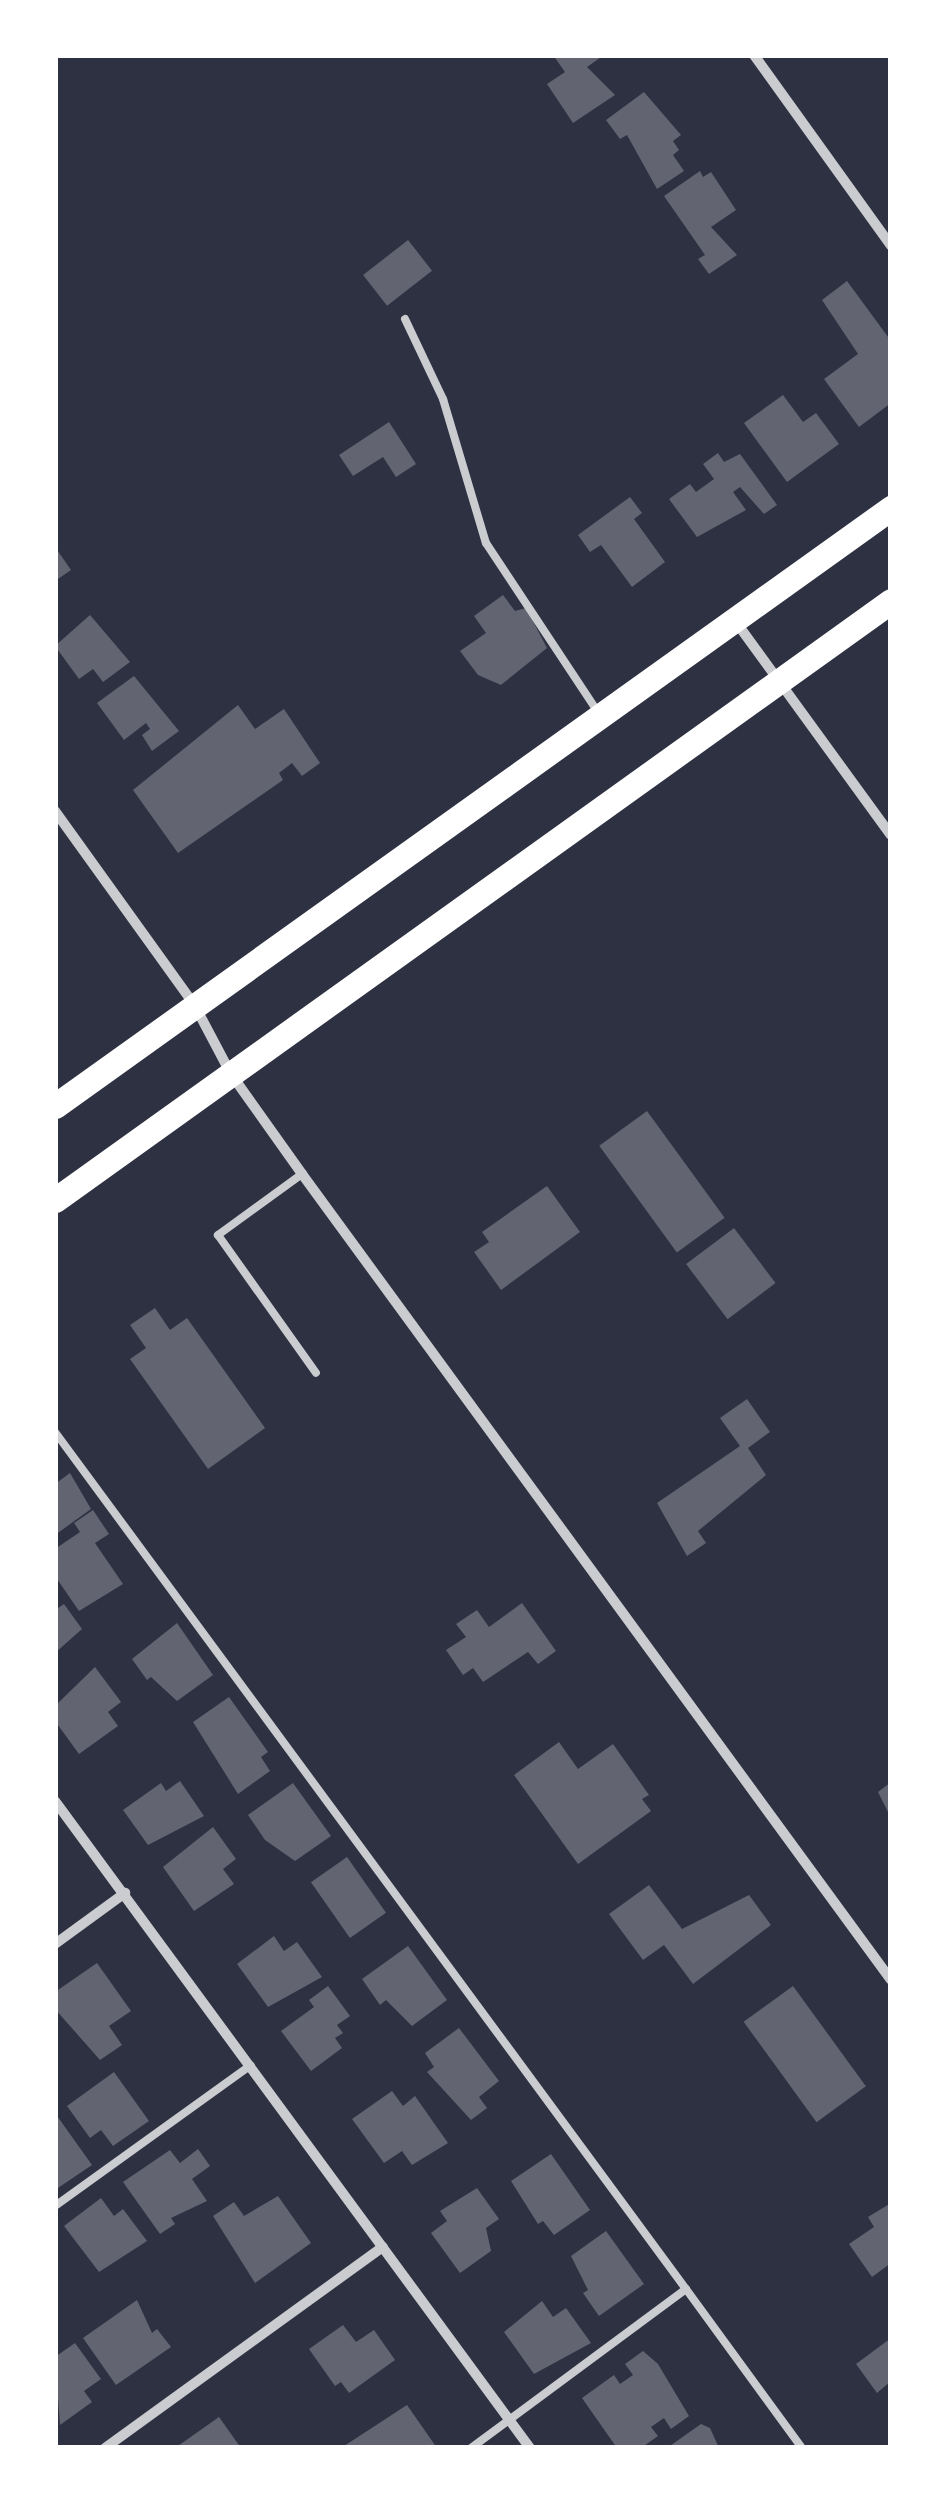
<!DOCTYPE html>
<style>
body{margin:0}
#map{position:relative;width:946px;height:2503px;overflow:hidden;background:#2d3142;font-family:"DejaVu Sans",sans-serif}
div>[style]{position:absolute}
[style*='--x']{left:calc(var(--x)*1px);top:calc(var(--y)*1px);width:calc(var(--w)*1px);rotate:calc(var(--a)*1deg)}
.building>*{inset:0;background:#626471;transform-origin:0 0}
.service>*{height:8px;margin:-4px;padding:0 4px;transform-origin:4px;border-radius:4px;background:#caccd0}
.minor>*{height:10px;margin:-5px;padding:0 5px;transform-origin:5px;border-radius:5px;background:#caccd0}
.primary>*{height:25px;margin:-12.5px;padding:0 12.5px;transform-origin:12.5px;border-radius:12.5px;background:#fff}
span{translate:-50% -50%;white-space:nowrap;text-align:center;line-height:1.15;-webkit-text-stroke:10px #fff;paint-order:stroke}
.frame{position:absolute;inset:0;border:58px solid #fff;pointer-events:none}
</style>
<div id="map">
<div class="building">
<div style="clip-path:polygon(553px 55px,604px 55px,587px 67px,615px 95px,573px 123px,547px 84px,565px 72px)"></div>
<div style="clip-path:polygon(644px 92px,681px 135px,673px 141px,679px 150px,673px 155px,684px 171px,657px 189px,627px 135px,620px 139px,606px 120px)"></div>
<div style="clip-path:polygon(700px 171px,703px 177px,711px 172px,736px 210px,711px 227px,737px 255px,709px 274px,698px 259px,705px 255px,664px 196px)"></div>
<div style="left:408px;top:240px;width:39px;height:57px;rotate:52deg"></div>
<div style="clip-path:polygon(847px 281px,891px 341px,891px 403px,859px 427px,824px 379px,858px 354px,822px 300px)"></div>
<div style="clip-path:polygon(783px 395px,803px 422px,816px 413px,839px 444px,787px 482px,744px 423px)"></div>
<div style="clip-path:polygon(389px 422px,416px 464px,396px 477px,383px 457px,353px 476px,339px 455px)"></div>
<div style="clip-path:polygon(718px 453px,724px 462px,740px 454px,777px 505px,764px 514px,740px 487px,733px 492px,746px 510px,697px 537px,669px 499px,690px 484px,696px 492px,714px 479px,703px 464px)"></div>
<div style="clip-path:polygon(630px 497px,642px 513px,634px 519px,665px 562px,632px 587px,601px 545px,590px 552px,578px 535px)"></div>
<div style="clip-path:polygon(55px 547px,71px 570px,55px 581px)"></div>
<div style="clip-path:polygon(503px 595px,515px 611px,526px 608px,547px 648px,501px 685px,478px 675px,460px 651px,486px 633px,474px 616px)"></div>
<div style="clip-path:polygon(90px 615px,130px 662px,103px 682px,93px 669px,79px 679px,55px 646px)"></div>
<div style="clip-path:polygon(134px 676px,179px 731px,152px 751px,142px 735px,150px 729px,146px 723px,124px 740px,97px 703px)"></div>
<div style="clip-path:polygon(238px 705px,255px 729px,284px 709px,320px 763px,302px 776px,292px 763px,279px 773px,283px 780px,178px 853px,133px 790px)"></div>
<div style="left:647px;top:1111px;width:132px;height:59px;rotate:54deg"></div>
<div style="clip-path:polygon(547px 1186px,580px 1232px,501px 1290px,474px 1252px,489px 1242px,482px 1232px)"></div>
<div style="left:734px;top:1228px;width:69px;height:60px;rotate:53deg"></div>
<div style="clip-path:polygon(155px 1308px,170px 1330px,187px 1318px,265px 1428px,208px 1469px,130px 1359px,146px 1348px,130px 1325px)"></div>
<div style="clip-path:polygon(747px 1399px,770px 1432px,748px 1448px,766px 1475px,698px 1531px,706px 1543px,687px 1556px,657px 1503px,740px 1446px,720px 1418px)"></div>
<div style="clip-path:polygon(70px 1473px,91px 1509px,55px 1535px,55px 1484px)"></div>
<div style="clip-path:polygon(93px 1510px,109px 1534px,95px 1543px,123px 1584px,79px 1611px,55px 1576px,55px 1549px,80px 1532px,74px 1523px)"></div>
<div style="clip-path:polygon(522px 1603px,556px 1651px,538px 1664px,528px 1652px,483px 1682px,473px 1668px,463px 1675px,446px 1650px,466px 1637px,456px 1624px,477px 1610px,489px 1627px)"></div>
<div style="clip-path:polygon(64px 1604px,82px 1629px,55px 1653px,55px 1610px)"></div>
<div style="clip-path:polygon(177px 1623px,213px 1675px,177px 1701px,151px 1677px,147px 1680px,132px 1659px)"></div>
<div style="clip-path:polygon(95px 1667px,121px 1702px,108px 1712px,118px 1726px,79px 1754px,55px 1721px,55px 1706px)"></div>
<div style="clip-path:polygon(229px 1697px,268px 1752px,261px 1757px,270px 1771px,238px 1794px,193px 1722px)"></div>
<div style="clip-path:polygon(559px 1742px,578px 1769px,613px 1744px,649px 1795px,642px 1799px,651px 1811px,578px 1864px,514px 1775px)"></div>
<div style="clip-path:polygon(180px 1781px,204px 1816px,148px 1845px,123px 1810px,161px 1783px,166px 1791px)"></div>
<div style="clip-path:polygon(891px 1782px,891px 1818px,878px 1792px)"></div>
<div style="clip-path:polygon(293px 1783px,331px 1836px,295px 1861px,265px 1840px,248px 1815px)"></div>
<div style="clip-path:polygon(213px 1827px,236px 1859px,223px 1869px,234px 1884px,194px 1911px,163px 1867px)"></div>
<div style="left:347px;top:1857px;width:68px;height:44px;rotate:55deg"></div>
<div style="clip-path:polygon(649px 1885px,682px 1929px,749px 1895px,771px 1925px,693px 1984px,664px 1945px,643px 1960px,609px 1914px)"></div>
<div style="clip-path:polygon(274px 1936px,284px 1951px,297px 1942px,322px 1977px,268px 2007px,237px 1964px)"></div>
<div style="clip-path:polygon(408px 1946px,447px 2000px,412px 2026px,386px 2000px,380px 2005px,362px 1979px)"></div>
<div style="clip-path:polygon(97px 1963px,131px 2011px,109px 2026px,122px 2045px,100px 2060px,55px 2009px,55px 1992px)"></div>
<div style="clip-path:polygon(328px 1986px,350px 2016px,337px 2025px,343px 2033px,335px 2038px,342px 2048px,311px 2071px,281px 2031px,314px 2007px,309px 2000px)"></div>
<div style="left:793px;top:1986px;width:124px;height:61px;rotate:54deg"></div>
<div style="clip-path:polygon(459px 2028px,499px 2081px,479px 2097px,487px 2108px,471px 2120px,427px 2072px,434px 2067px,425px 2053px)"></div>
<div style="clip-path:polygon(114px 2072px,149px 2121px,113px 2146px,101px 2130px,90px 2138px,67px 2106px)"></div>
<div style="clip-path:polygon(392px 2091px,403px 2106px,415px 2096px,448px 2143px,412px 2165px,402px 2151px,384px 2163px,352px 2119px)"></div>
<div style="clip-path:polygon(55px 2113px,92px 2165px,55px 2190px)"></div>
<div style="clip-path:polygon(198px 2149px,210px 2166px,192px 2179px,207px 2201px,171px 2218px,175px 2224px,160px 2234px,123px 2182px,170px 2150px,180px 2163px)"></div>
<div style="clip-path:polygon(551px 2154px,590px 2210px,554px 2235px,543px 2221px,538px 2224px,511px 2181px)"></div>
<div style="clip-path:polygon(477px 2188px,499px 2219px,486px 2228px,491px 2251px,460px 2273px,431px 2233px,447px 2221px,440px 2211px)"></div>
<div style="clip-path:polygon(278px 2196px,311px 2243px,255px 2283px,213px 2216px,234px 2202px,244px 2216px)"></div>
<div style="clip-path:polygon(101px 2198px,114px 2216px,123px 2209px,147px 2241px,99px 2272px,64px 2226px)"></div>
<div style="clip-path:polygon(891px 2203px,891px 2263px,872px 2277px,849px 2244px,874px 2227px,868px 2217px)"></div>
<div style="clip-path:polygon(606px 2231px,644px 2284px,599px 2316px,583px 2293px,588px 2290px,571px 2256px)"></div>
<div style="clip-path:polygon(137px 2300px,152px 2333px,157px 2329px,171px 2347px,116px 2385px,83px 2338px)"></div>
<div style="clip-path:polygon(542px 2301px,553px 2317px,566px 2308px,591px 2343px,534px 2374px,504px 2332px)"></div>
<div style="clip-path:polygon(343px 2325px,356px 2342px,374px 2330px,395px 2360px,349px 2393px,341px 2382px,335px 2386px,309px 2349px)"></div>
<div style="clip-path:polygon(891px 2338px,891px 2381px,877px 2393px,856px 2364px)"></div>
<div style="clip-path:polygon(75px 2343px,101px 2379px,84px 2391px,92px 2402px,60px 2425px,55px 2357px)"></div>
<div style="clip-path:polygon(643px 2351px,658px 2364px,689px 2416px,671px 2429px,664px 2418px,651px 2427px,658px 2436px,641px 2448px,617px 2448px,582px 2398px,614px 2375px,620px 2384px,633px 2375px,625px 2364px)"></div>
<div style="clip-path:polygon(407px 2405px,437px 2448px,341px 2448px)"></div>
<div style="clip-path:polygon(219px 2417px,241px 2448px,175px 2448px)"></div>
<div style="clip-path:polygon(701px 2424px,710px 2428px,719px 2448px,667px 2448px)"></div>
</div>
<div class="service">
<div style="--x:405;--y:319;--w:89;--a:64.6"></div>
<div style="--x:443;--y:399;--w:150;--a:73.4"></div>
<div style="--x:486;--y:543;--w:201;--a:56.5"></div>
<div style="--x:302;--y:1174;--w:104;--a:144"></div>
<div style="--x:218;--y:1235;--w:169;--a:54.6"></div>
<div style="--x:55;--y:1432;--w:1064;--a:53.64"></div>
<div style="--x:686;--y:2289;--w:267;--a:143.5"></div>
<div style="--x:55;--y:2206;--w:241;--a:-35.7"></div>
<div style="--x:686;--y:2289;--w:197;--a:53.9"></div>
</div>
<div class="minor">
<div style="--x:754;--y:55;--w:235;--a:54.3"></div>
<div style="--x:736;--y:622;--w:263;--a:54"></div>
<div style="--x:55;--y:811;--w:240;--a:54.3"></div>
<div style="--x:195;--y:1006;--w:77;--a:62.1"></div>
<div style="--x:231;--y:1074;--w:123;--a:54.6"></div>
<div style="--x:302;--y:1174;--w:998;--a:53.84"></div>
<div style="--x:55;--y:1801;--w:803;--a:53.72"></div>
<div style="--x:55;--y:1944;--w:87;--a:-36.1"></div>
<div style="--x:105;--y:2448;--w:343;--a:-35.9"></div>
</div>
<div class="primary">
<div style="--x:55;--y:1106;--w:1028;--a:-35.58"></div>
<div style="--x:55;--y:1200;--w:1028;--a:-35.62"></div>
</div>
<div class="frame"></div>
</div>
